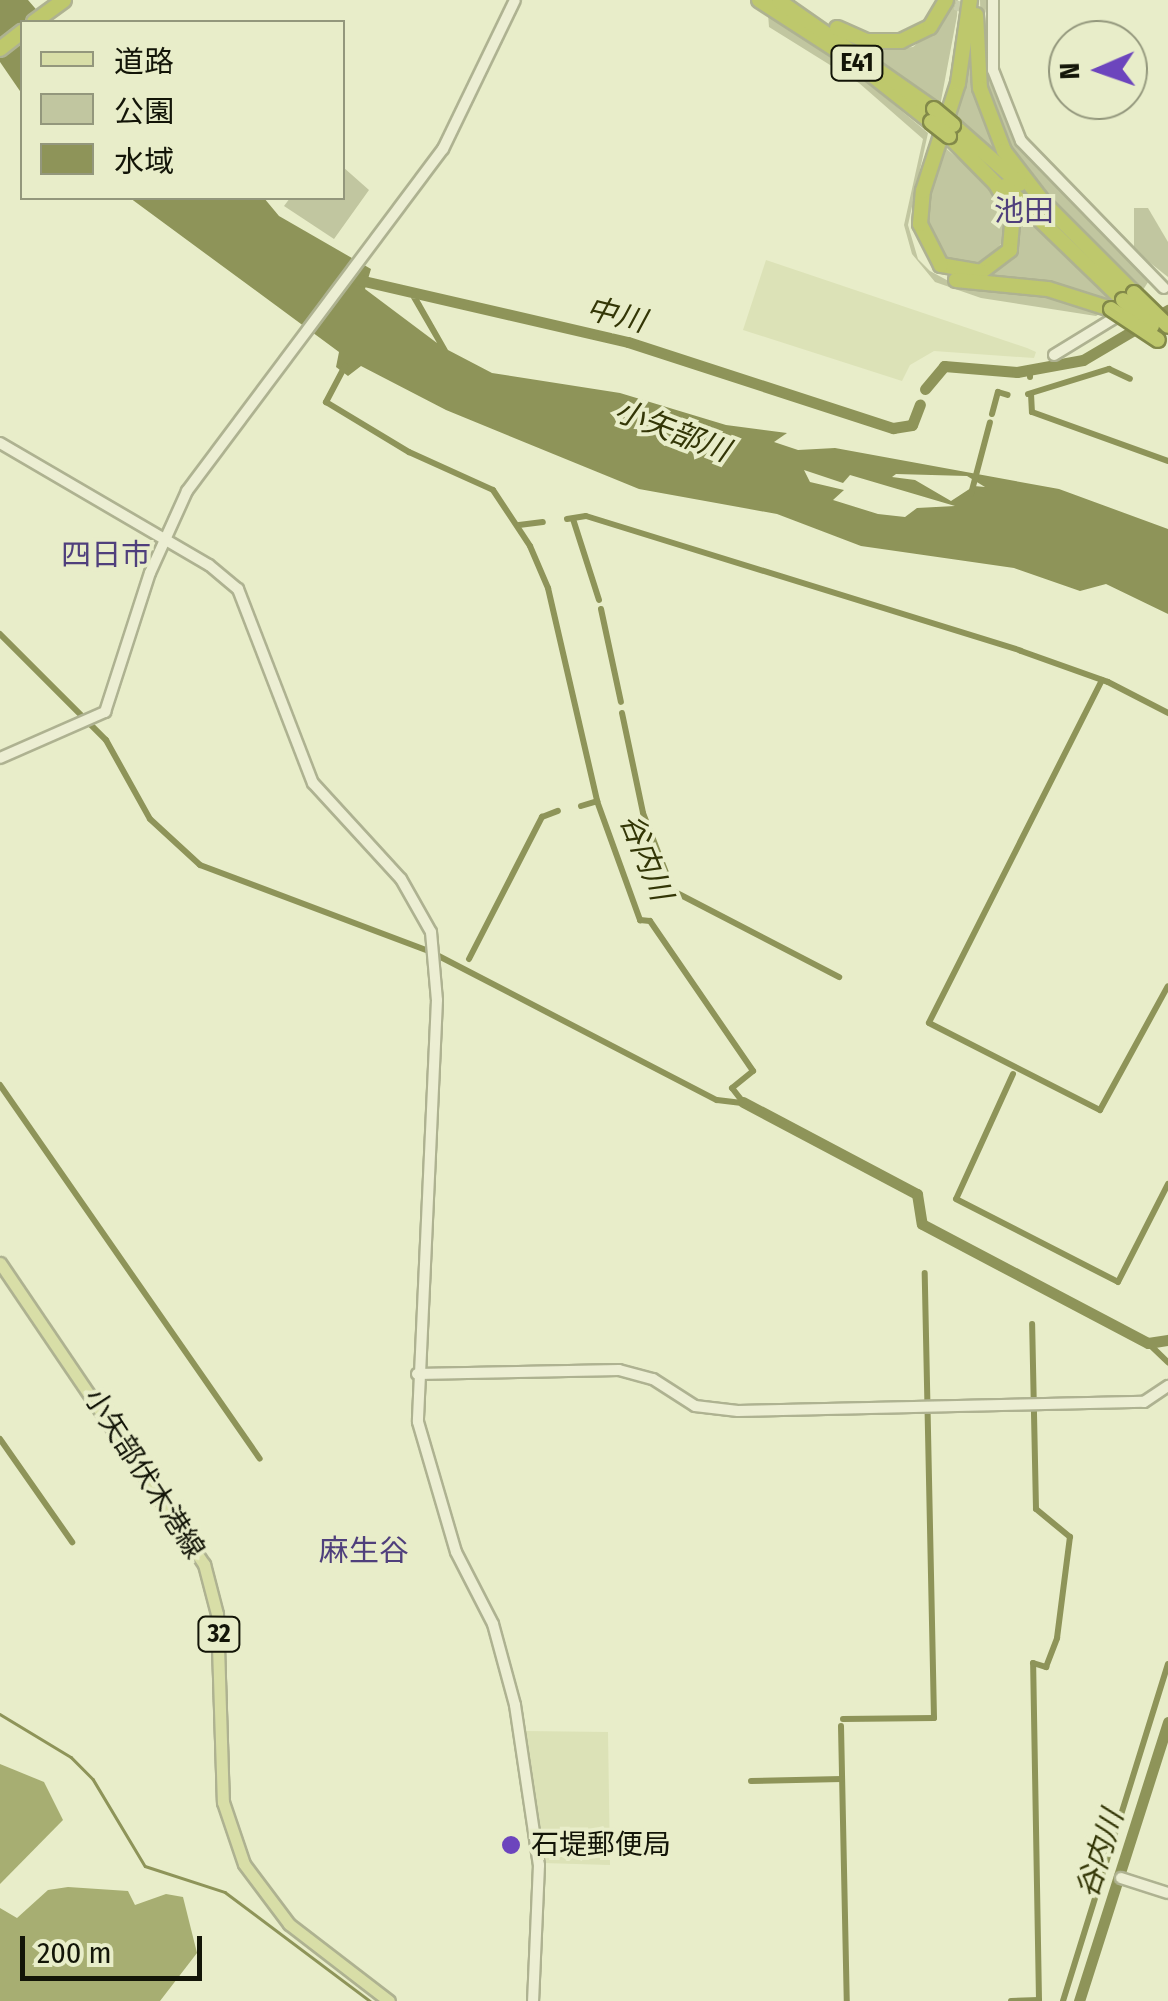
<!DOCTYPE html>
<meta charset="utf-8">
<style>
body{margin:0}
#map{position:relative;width:1168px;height:2001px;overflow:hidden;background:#e8edc9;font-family:"Fira Sans Condensed","Noto Sans JP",sans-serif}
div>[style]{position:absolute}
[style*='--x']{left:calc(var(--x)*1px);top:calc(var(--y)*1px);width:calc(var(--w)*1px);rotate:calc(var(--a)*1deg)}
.built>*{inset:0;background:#dce2b7}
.green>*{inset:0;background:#c1c6a0}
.forest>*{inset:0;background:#a7ae72}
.water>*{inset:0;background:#8e9459}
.stream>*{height:2.5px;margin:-1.25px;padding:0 1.25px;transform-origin:1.25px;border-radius:1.25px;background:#8e9459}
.canal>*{height:6px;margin:-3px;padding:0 3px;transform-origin:3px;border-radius:3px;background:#8e9459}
.river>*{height:11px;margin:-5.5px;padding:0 5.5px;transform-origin:5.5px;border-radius:5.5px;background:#8e9459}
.secondary-tunnel>*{height:10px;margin-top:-5px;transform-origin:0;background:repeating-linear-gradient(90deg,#c8cdac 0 10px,transparent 0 15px)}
.roads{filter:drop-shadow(2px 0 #aeb291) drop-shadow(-2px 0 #aeb291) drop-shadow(0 2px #aeb291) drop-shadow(0 -2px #aeb291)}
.secondary>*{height:10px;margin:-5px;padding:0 5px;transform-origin:5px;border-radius:5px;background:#eceed3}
.primary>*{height:11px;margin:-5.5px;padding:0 5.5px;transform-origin:5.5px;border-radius:5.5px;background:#d8dea7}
.highway>*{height:14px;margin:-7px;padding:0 7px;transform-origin:7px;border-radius:7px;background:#bec86c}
.bridges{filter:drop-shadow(2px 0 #828949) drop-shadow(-2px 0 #828949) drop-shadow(0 2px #828949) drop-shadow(0 -2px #828949)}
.highway-bridge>*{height:14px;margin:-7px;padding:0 7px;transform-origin:7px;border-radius:7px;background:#bec86c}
.dots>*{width:28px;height:28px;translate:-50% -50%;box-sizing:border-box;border:5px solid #e8edc9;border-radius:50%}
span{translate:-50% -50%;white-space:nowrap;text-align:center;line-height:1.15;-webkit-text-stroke:8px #e8edc9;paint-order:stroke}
.shield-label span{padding:2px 8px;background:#e8edc9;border:2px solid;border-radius:8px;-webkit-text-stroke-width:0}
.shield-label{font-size:25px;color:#131508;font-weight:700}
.street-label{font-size:28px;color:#131508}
.poi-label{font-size:28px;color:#131508}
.left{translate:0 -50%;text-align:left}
.neighbourhood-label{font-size:30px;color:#4f3f7c}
.water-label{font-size:30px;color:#333606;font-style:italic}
.legend{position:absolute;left:20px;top:20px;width:325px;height:180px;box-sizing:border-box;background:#e8edc9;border:2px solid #93977c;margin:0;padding:12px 18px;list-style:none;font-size:30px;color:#131508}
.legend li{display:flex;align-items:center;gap:20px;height:50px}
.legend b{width:50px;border:2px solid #93977c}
.north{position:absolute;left:1048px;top:20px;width:100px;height:100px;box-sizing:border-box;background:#e8edc9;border:2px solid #93977c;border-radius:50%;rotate:268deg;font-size:28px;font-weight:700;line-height:40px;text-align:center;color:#131508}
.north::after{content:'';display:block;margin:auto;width:35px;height:45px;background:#6c45bd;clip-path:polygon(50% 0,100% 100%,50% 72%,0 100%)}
.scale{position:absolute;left:20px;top:1936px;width:182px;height:45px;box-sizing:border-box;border:5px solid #131508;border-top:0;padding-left:12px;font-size:30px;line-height:35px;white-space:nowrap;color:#131508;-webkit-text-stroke:8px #e8edc9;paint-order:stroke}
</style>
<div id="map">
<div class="built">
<div style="clip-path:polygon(766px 260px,1027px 348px,1036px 352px,1034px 358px,934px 351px,910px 365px,902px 381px,743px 330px)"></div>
<div style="clip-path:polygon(524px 1731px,608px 1732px,610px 1865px,542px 1863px)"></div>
</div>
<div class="green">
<div style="clip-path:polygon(950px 0,958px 0,957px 16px,940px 106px,867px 52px,913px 47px,943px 21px)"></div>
<div style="clip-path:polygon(980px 0,989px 0,984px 15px,991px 80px,1012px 131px,1043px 174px,1150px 279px,1143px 290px,1049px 199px,1003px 138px,982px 70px)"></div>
<div style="clip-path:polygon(768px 14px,844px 63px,928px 133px,908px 225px,918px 259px,930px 271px,956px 285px,1062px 296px,1104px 311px,1096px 316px,981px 298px,935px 282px,912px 254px,904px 225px,923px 139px,859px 83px,769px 27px)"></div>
<div style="clip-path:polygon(973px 29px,976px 90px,1009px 166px,953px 115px)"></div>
<div style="clip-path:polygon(942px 145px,990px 186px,1009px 217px,1010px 232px,986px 264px,946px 261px,927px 230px,927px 193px)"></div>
<div style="clip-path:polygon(343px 167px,369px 190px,334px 239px,284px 206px,290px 198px,342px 198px)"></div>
<div style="clip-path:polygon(1015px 204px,1117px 302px,1057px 286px,978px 277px,1009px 261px,1019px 236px)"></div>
<div style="clip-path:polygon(1134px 208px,1148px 208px,1168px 242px,1168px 277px,1134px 250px)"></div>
</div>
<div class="forest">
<div style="clip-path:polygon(0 1764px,44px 1782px,63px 1820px,0 1884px)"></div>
<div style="clip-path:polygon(68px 1887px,128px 1891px,135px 1905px,166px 1894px,183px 1897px,197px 1953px,160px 2001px,0 2001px,0 1908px,17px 1918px,48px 1890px)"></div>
</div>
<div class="water">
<div style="clip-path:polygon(0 0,28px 0,47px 22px,22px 22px,22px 94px,0 62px)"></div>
<div style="clip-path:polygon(evenodd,130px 198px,264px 198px,279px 216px,371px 269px,365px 289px,437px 343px,411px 298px,419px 299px,448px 350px,492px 373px,620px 393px,726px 425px,787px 433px,774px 442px,798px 450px,835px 448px,1059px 489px,1168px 529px,1168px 614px,1106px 584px,1080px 591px,1014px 568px,861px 546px,777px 514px,639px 489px,446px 410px,361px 366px,348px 376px,336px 367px,339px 352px,130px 198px,804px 470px,843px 483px,850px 475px,955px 506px,917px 508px,905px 517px,878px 514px,833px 500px,844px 490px,810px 482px,804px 470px,130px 198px,896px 474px,967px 476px,985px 487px,974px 486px,951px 501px,915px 480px,892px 477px,896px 474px)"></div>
</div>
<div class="stream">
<div style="--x:0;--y:1714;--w:83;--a:31.2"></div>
<div style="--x:71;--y:1757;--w:31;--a:45"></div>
<div style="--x:93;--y:1779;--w:101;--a:59.1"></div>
<div style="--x:145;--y:1866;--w:84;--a:18"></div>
<div style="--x:225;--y:1892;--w:181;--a:36.9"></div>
</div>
<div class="canal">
<div style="--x:345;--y:366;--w:41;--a:117.8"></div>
<div style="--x:326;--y:402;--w:97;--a:31.1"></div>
<div style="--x:409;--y:452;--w:92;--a:24.3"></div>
<div style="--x:493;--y:490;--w:67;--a:56.5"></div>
<div style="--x:530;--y:546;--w:46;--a:66.8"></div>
<div style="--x:548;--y:588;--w:219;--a:77"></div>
<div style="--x:597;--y:801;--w:127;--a:70.1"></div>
<div style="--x:640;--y:920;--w:10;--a:6"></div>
<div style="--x:650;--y:921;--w:182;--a:55.5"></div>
<div style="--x:753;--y:1071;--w:27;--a:141"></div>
<div style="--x:732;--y:1088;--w:18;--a:52"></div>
<div style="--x:1030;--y:372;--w:5;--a:90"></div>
<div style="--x:1028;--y:394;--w:85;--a:-17.2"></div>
<div style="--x:1109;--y:369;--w:23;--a:25"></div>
<div style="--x:1031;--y:394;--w:18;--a:87"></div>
<div style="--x:1032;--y:412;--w:145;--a:19.8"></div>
<div style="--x:992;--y:414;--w:23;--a:-75"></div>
<div style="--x:998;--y:392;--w:10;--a:17"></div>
<div style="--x:971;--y:494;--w:74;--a:-75.2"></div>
<div style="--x:567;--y:519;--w:19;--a:-9"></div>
<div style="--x:586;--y:516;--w:455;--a:17.2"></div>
<div style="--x:1021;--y:651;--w:92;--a:19.6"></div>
<div style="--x:1108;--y:682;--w:68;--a:27.3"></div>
<div style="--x:573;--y:519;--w:85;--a:72.2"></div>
<div style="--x:519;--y:525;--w:24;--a:-7"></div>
<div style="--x:601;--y:609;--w:95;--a:77.9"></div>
<div style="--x:0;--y:634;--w:150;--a:45"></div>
<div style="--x:106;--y:740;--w:90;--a:60.9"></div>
<div style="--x:150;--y:819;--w:68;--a:42.6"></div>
<div style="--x:200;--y:865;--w:245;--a:20.6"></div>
<div style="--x:429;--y:951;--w:324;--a:27.4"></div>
<div style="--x:717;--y:1100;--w:25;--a:7"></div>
<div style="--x:1102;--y:680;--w:384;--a:116.8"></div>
<div style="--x:929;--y:1023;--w:192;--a:27"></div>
<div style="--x:1100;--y:1110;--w:141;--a:-61.3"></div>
<div style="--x:622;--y:713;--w:102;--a:78.1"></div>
<div style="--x:643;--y:813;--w:75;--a:68.9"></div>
<div style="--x:581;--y:806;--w:17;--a:-17"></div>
<div style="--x:675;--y:892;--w:185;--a:27.4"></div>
<div style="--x:469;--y:959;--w:160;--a:-62.8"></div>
<div style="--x:542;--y:817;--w:17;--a:-21"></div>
<div style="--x:1013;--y:1074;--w:137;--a:114.5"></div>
<div style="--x:956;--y:1199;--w:182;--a:27.1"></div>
<div style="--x:1118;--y:1282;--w:110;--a:-63"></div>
<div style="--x:0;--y:1085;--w:455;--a:55.2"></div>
<div style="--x:1148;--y:1343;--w:28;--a:44"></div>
<div style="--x:0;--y:1439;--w:126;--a:55"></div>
<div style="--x:843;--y:1719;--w:91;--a:-0.6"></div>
<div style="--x:934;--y:1718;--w:445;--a:-91.2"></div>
<div style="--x:841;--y:1726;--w:275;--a:88.8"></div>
<div style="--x:751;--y:1781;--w:91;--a:-1.3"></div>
<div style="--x:1011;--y:2001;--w:28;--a:-2"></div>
<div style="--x:1039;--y:2000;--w:337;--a:-91"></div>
<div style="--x:1033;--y:1663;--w:14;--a:17"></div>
<div style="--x:1046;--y:1667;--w:31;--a:-69"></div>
<div style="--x:1057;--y:1638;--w:102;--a:-82.7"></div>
<div style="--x:1070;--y:1537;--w:44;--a:-140.5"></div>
<div style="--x:1036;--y:1509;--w:185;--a:-91.2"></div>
<div style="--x:1063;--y:2001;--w:353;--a:-72.7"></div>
</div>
<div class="river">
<div style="--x:355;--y:279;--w:280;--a:13"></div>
<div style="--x:628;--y:342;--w:279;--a:18"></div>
<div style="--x:893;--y:428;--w:19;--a:-9"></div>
<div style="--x:912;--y:425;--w:22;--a:-69"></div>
<div style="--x:925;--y:389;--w:30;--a:-50"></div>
<div style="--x:944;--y:366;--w:73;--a:4.7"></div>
<div style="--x:1017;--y:372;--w:67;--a:-10.3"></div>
<div style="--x:1083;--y:360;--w:99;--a:-30.5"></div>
<div style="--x:743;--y:1102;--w:197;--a:27.9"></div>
<div style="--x:917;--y:1194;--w:30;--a:81"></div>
<div style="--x:922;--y:1224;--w:255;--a:27.8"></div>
<div style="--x:1148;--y:1343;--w:20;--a:-9"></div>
<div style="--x:1079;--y:2001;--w:293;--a:-72.3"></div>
</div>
<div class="secondary-tunnel">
<div style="--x:941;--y:0;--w:46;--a:19.2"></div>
</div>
<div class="roads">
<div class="secondary">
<div style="--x:993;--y:0;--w:70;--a:90"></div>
<div style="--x:993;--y:70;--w:76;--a:68.5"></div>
<div style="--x:1021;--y:141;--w:205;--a:45.8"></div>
<div style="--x:1054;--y:355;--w:79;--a:-31.5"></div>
<div style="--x:0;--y:443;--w:242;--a:30.3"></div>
<div style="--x:209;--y:565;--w:38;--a:40"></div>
<div style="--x:238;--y:589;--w:208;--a:68.9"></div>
<div style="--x:313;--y:783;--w:130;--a:47.5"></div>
<div style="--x:401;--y:879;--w:61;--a:60.5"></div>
<div style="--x:431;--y:932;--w:68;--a:85"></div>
<div style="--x:437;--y:1000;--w:422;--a:92.6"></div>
<div style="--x:418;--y:1422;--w:135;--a:73.7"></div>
<div style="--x:456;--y:1552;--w:81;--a:62.8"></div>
<div style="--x:493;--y:1624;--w:84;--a:74.8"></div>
<div style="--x:515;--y:1705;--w:162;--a:81.5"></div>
<div style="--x:539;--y:1865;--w:136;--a:92.5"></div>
<div style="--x:0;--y:758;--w:115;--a:-23.7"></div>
<div style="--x:105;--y:712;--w:146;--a:-72.1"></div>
<div style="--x:150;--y:573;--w:90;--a:-65.7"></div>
<div style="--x:187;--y:491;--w:427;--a:-53.2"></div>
<div style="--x:443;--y:149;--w:165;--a:-64.2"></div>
<div style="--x:417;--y:1374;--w:202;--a:-1.1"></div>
<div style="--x:619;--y:1370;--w:35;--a:15"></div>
<div style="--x:653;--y:1379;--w:50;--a:32.7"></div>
<div style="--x:695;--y:1406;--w:43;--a:6.6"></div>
<div style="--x:738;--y:1411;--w:406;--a:-1.3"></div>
<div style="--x:1144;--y:1402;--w:29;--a:-34"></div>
<div style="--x:1121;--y:1878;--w:49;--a:17.7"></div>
</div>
<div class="primary">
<div style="--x:0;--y:1263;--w:364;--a:55.9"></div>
<div style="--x:204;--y:1564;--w:52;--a:75.4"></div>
<div style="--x:217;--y:1614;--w:188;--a:88.2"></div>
<div style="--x:223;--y:1802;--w:65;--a:71.3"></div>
<div style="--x:244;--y:1864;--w:75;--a:53.1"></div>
<div style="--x:289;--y:1924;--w:126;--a:37.6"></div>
</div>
<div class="highway">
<div style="--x:759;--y:0;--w:118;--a:32.9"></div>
<div style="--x:858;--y:64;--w:93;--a:38.5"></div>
<div style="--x:779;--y:1;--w:189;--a:34.9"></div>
<div style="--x:976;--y:15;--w:73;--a:86.9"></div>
<div style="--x:980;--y:88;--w:67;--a:69.1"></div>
<div style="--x:1004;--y:151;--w:66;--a:52.4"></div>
<div style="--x:1044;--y:203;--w:127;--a:45"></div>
<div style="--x:34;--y:22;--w:37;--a:-36"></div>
<div style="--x:837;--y:28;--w:32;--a:24"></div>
<div style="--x:866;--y:41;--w:35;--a:0"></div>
<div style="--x:901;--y:41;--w:32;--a:-26"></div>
<div style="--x:930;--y:27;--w:31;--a:-59"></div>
<div style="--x:0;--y:49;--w:28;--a:-38"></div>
<div style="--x:953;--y:125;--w:89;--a:41.4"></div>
<div style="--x:949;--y:136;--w:67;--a:45.6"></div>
<div style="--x:996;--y:184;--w:34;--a:60"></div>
<div style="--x:1013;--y:213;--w:37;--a:95"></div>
<div style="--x:1010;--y:250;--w:36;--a:143"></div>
<div style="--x:981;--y:272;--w:41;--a:-170.1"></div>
<div style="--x:941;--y:265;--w:46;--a:-117.1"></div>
<div style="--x:920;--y:224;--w:33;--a:-85"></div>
<div style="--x:923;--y:191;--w:114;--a:-72"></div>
<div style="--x:958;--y:83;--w:84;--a:-81.8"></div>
<div style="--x:1005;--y:186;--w:164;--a:44"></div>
<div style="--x:956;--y:280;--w:92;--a:5.6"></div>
<div style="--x:1048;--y:289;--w:66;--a:17.6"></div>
</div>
</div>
<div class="bridges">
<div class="highway-bridge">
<div style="--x:934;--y:109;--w:25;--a:40"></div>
<div style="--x:931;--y:122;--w:23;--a:38"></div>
<div style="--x:1134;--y:293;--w:47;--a:44.1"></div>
<div style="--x:1123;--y:300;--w:39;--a:42"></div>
<div style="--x:1111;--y:309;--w:56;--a:33.4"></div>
</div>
</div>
<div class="dots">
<div style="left:511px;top:1845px;background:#6c45bd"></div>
</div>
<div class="shield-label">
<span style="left:857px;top:63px">E41</span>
<span style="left:219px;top:1634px">32</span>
</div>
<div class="street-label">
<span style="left:144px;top:1474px;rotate:57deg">小矢部伏木港線</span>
</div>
<div class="poi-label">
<span class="left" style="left:531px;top:1845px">石堤郵便局</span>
</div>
<div class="neighbourhood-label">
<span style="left:1024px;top:211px">池田</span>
<span style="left:106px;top:555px">四日市</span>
<span style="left:364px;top:1551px">麻生谷</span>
</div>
<div class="water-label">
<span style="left:616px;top:315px;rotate:14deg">中川</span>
<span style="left:672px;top:431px;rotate:21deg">小矢部川</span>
<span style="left:646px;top:857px;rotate:68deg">谷内川</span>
<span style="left:1100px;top:1854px;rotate:-72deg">谷内川</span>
</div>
<ul class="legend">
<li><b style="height:12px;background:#d8dea7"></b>道路</li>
<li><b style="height:28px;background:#c1c6a0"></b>公園</li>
<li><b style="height:28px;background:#8e9459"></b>水域</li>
</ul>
<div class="north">N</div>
<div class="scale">200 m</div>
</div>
